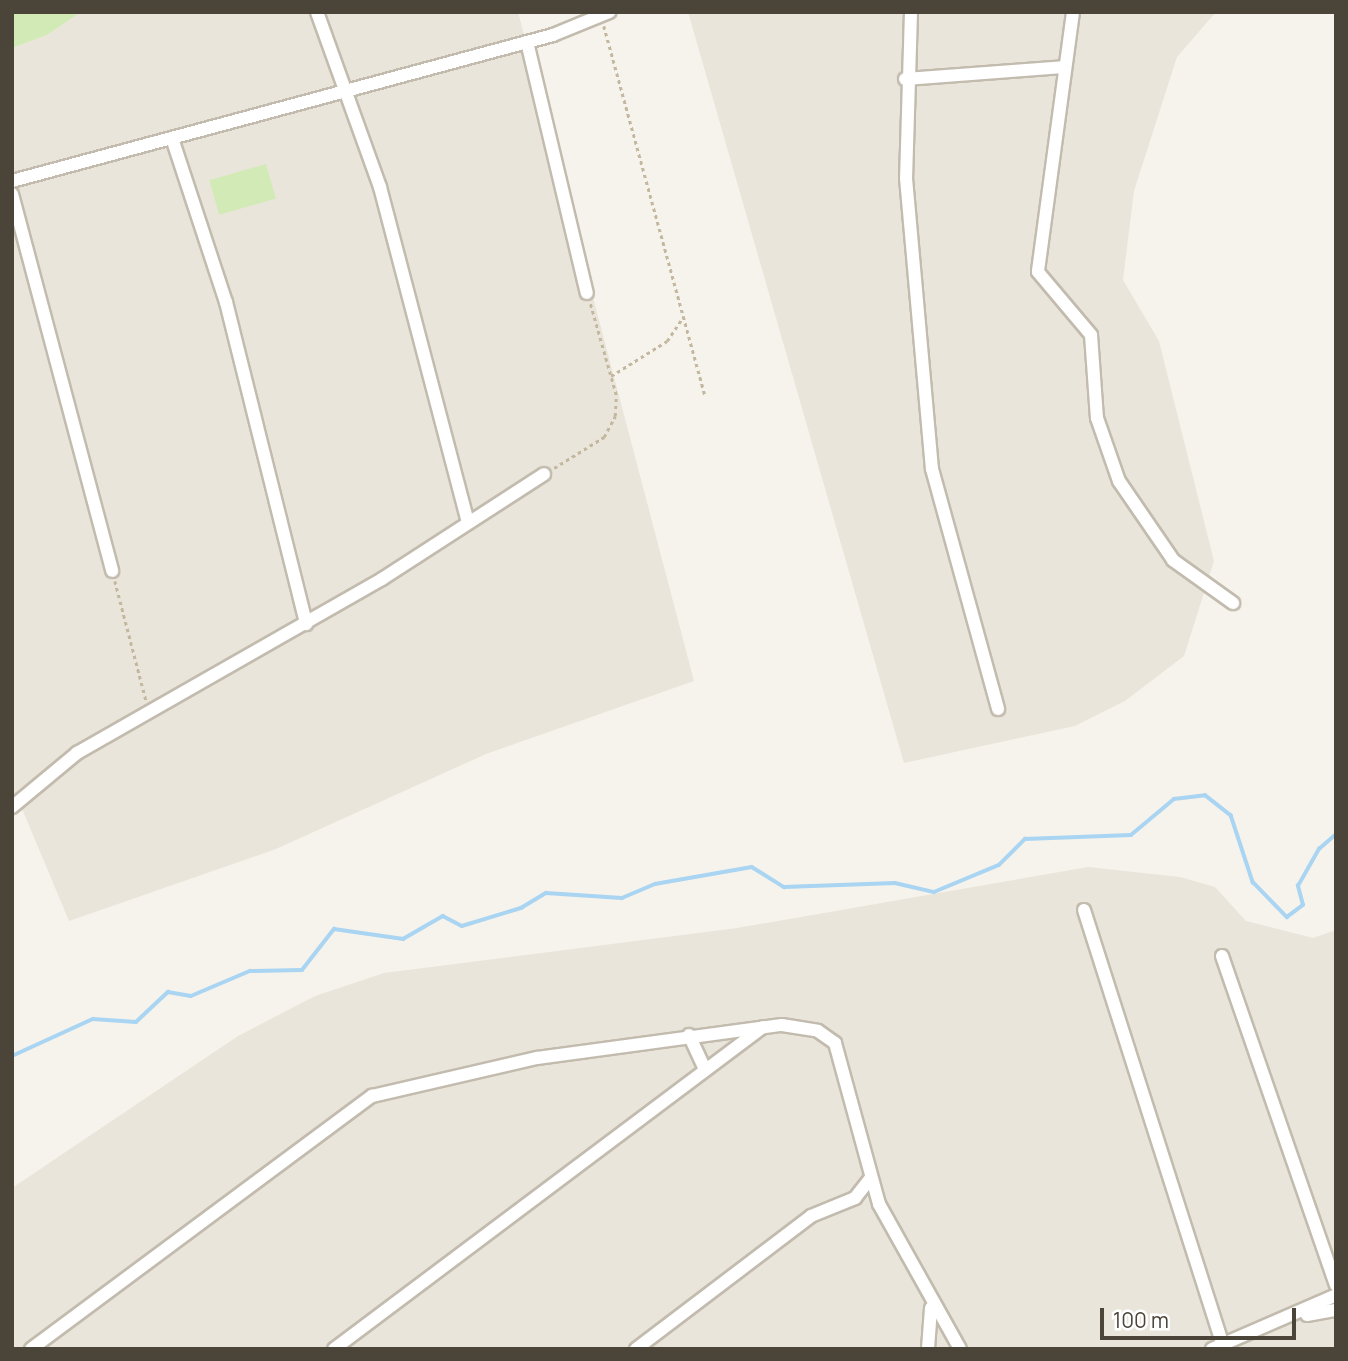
<!DOCTYPE html>
<style>
body{margin:0}
#map{position:relative;width:1348px;height:1361px;overflow:hidden;background:#f6f3ec;font-family:Manrope,sans-serif}
div>[style]{position:absolute}
[style*='--x']{left:calc(var(--x)*1px);top:calc(var(--y)*1px);width:calc(var(--w)*1px);rotate:calc(var(--a)*1deg)}
.residential>*{inset:0;background:#eae5da}
.green>*{inset:0;background:#d2eab5;transform-origin:0 0}
.stream>*{height:3.5px;margin:-1.75px;padding:0 1.75px;transform-origin:1.75px;border-radius:1.75px;background:#a9d4f2}
.path>*{height:2.5px;margin-top:-1.25px;transform-origin:0;background:repeating-linear-gradient(90deg,#c4b79f 0 3.5px,transparent 0 7px)}
.roads{filter:drop-shadow(2px 0 #c2bbae) drop-shadow(-2px 0 #c2bbae) drop-shadow(0 2px #c2bbae) drop-shadow(0 -2px #c2bbae)}
.minor>*{height:12px;margin:-6px;padding:0 6px;transform-origin:6px;border-radius:6px;background:#fff}
span{translate:-50% -50%;white-space:nowrap;text-align:center;line-height:1.15;-webkit-text-stroke:6px #fff;paint-order:stroke}
.frame{position:absolute;inset:0;border:14px solid #4b4439;pointer-events:none}
.scale{position:absolute;left:1100px;top:1308px;width:196px;height:32px;box-sizing:border-box;border:4px solid #4b4439;border-top:0;padding-left:9px;font-size:21px;line-height:24px;white-space:nowrap;color:#4b4439;-webkit-text-stroke:5px #fff;paint-order:stroke}
</style>
<div id="map">
<div class="residential">
<div style="clip-path:polygon(81px 12px,518px 12px,694px 681px,486px 754px,276px 849px,69px 921px,20px 804px,12px 807px,12px 48px,47px 35px)"></div>
<div style="clip-path:polygon(688px 12px,1216px 12px,1177px 57px,1134px 191px,1123px 280px,1159px 341px,1214px 561px,1184px 656px,1125px 701px,1075px 726px,904px 763px)"></div>
<div style="clip-path:polygon(1088px 867px,1180px 877px,1215px 887px,1246px 921px,1313px 938px,1336px 930px,1336px 1349px,12px 1349px,12px 1188px,238px 1036px,315px 996px,384px 973px,737px 928px)"></div>
</div>
<div class="green">
<div style="clip-path:polygon(81px 12px,47px 35px,12px 48px,14px 12px)"></div>
<div style="left:266px;top:164px;width:36px;height:59px;rotate:74deg"></div>
</div>
<div class="stream">
<div style="--x:12;--y:1056;--w:89;--a:-24.6"></div>
<div style="--x:93;--y:1019;--w:43;--a:4"></div>
<div style="--x:136;--y:1022;--w:44;--a:-43.2"></div>
<div style="--x:168;--y:992;--w:23;--a:10"></div>
<div style="--x:191;--y:996;--w:64;--a:-23"></div>
<div style="--x:250;--y:971;--w:52;--a:-1.1"></div>
<div style="--x:302;--y:970;--w:52;--a:-52"></div>
<div style="--x:334;--y:929;--w:70;--a:8.2"></div>
<div style="--x:403;--y:939;--w:46;--a:-29.9"></div>
<div style="--x:443;--y:916;--w:21;--a:28"></div>
<div style="--x:462;--y:926;--w:62;--a:-17"></div>
<div style="--x:521;--y:908;--w:29;--a:-31"></div>
<div style="--x:546;--y:893;--w:76;--a:3.8"></div>
<div style="--x:622;--y:898;--w:36;--a:-23"></div>
<div style="--x:655;--y:884;--w:98;--a:-9.9"></div>
<div style="--x:752;--y:867;--w:38;--a:32"></div>
<div style="--x:784;--y:887;--w:111;--a:-2.1"></div>
<div style="--x:895;--y:883;--w:40;--a:13"></div>
<div style="--x:934;--y:892;--w:70;--a:-22.6"></div>
<div style="--x:999;--y:865;--w:37;--a:-45"></div>
<div style="--x:1025;--y:839;--w:106;--a:-2.2"></div>
<div style="--x:1131;--y:835;--w:56;--a:-39.9"></div>
<div style="--x:1174;--y:799;--w:31;--a:-7"></div>
<div style="--x:1205;--y:795;--w:33;--a:38"></div>
<div style="--x:1231;--y:815;--w:71;--a:71.8"></div>
<div style="--x:1253;--y:882;--w:49;--a:45.8"></div>
<div style="--x:1287;--y:917;--w:20;--a:-37"></div>
<div style="--x:1303;--y:905;--w:20;--a:-105"></div>
<div style="--x:1298;--y:886;--w:43;--a:-60.4"></div>
<div style="--x:1319;--y:849;--w:23;--a:-41"></div>
</div>
<div class="path">
<div style="--x:604;--y:26;--w:383;--a:74.7"></div>
<div style="--x:611;--y:376;--w:66;--a:-32"></div>
<div style="--x:667;--y:341;--w:30;--a:-56"></div>
<div style="--x:554;--y:468;--w:59;--a:-31.8"></div>
<div style="--x:604;--y:437;--w:24;--a:-62"></div>
<div style="--x:615;--y:416;--w:21;--a:-87"></div>
<div style="--x:616;--y:395;--w:96;--a:-105.8"></div>
<div style="--x:115;--y:581;--w:123;--a:75.4"></div>
</div>
<div class="roads">
<div class="minor">
<div style="--x:317;--y:12;--w:186;--a:70.2"></div>
<div style="--x:380;--y:187;--w:347;--a:75.3"></div>
<div style="--x:911;--y:12;--w:166;--a:91.7"></div>
<div style="--x:906;--y:178;--w:292;--a:84.9"></div>
<div style="--x:932;--y:469;--w:249;--a:74.6"></div>
<div style="--x:1073;--y:12;--w:262;--a:97.7"></div>
<div style="--x:1038;--y:272;--w:82;--a:49.9"></div>
<div style="--x:1091;--y:335;--w:83;--a:85.9"></div>
<div style="--x:1097;--y:418;--w:67;--a:70.8"></div>
<div style="--x:1119;--y:481;--w:96;--a:55.6"></div>
<div style="--x:1173;--y:560;--w:74;--a:35.6"></div>
<div style="--x:527;--y:42;--w:258;--a:76.6"></div>
<div style="--x:905;--y:79;--w:159;--a:-4.3"></div>
<div style="--x:172;--y:138;--w:173;--a:71.8"></div>
<div style="--x:226;--y:302;--w:332;--a:76"></div>
<div style="--x:12;--y:181;--w:560;--a:-15.1"></div>
<div style="--x:553;--y:35;--w:61;--a:-22.3"></div>
<div style="--x:12;--y:194;--w:390;--a:75.1"></div>
<div style="--x:12;--y:807;--w:85;--a:-39.7"></div>
<div style="--x:77;--y:753;--w:351;--a:-29.7"></div>
<div style="--x:382;--y:579;--w:193;--a:-32.9"></div>
<div style="--x:1084;--y:910;--w:461;--a:72.3"></div>
<div style="--x:1222;--y:956;--w:348;--a:70.9"></div>
<div style="--x:689;--y:1035;--w:38;--a:65"></div>
<div style="--x:1307;--y:1315;--w:29;--a:-10"></div>
<div style="--x:31;--y:1349;--w:425;--a:-36.6"></div>
<div style="--x:372;--y:1096;--w:169;--a:-13"></div>
<div style="--x:537;--y:1058;--w:247;--a:-7.7"></div>
<div style="--x:782;--y:1025;--w:36;--a:9"></div>
<div style="--x:818;--y:1031;--w:21;--a:35"></div>
<div style="--x:835;--y:1043;--w:167;--a:74.7"></div>
<div style="--x:879;--y:1204;--w:166;--a:60.8"></div>
<div style="--x:334;--y:1349;--w:536;--a:-36.89"></div>
<div style="--x:636;--y:1349;--w:220;--a:-37.2"></div>
<div style="--x:811;--y:1216;--w:48;--a:-22.2"></div>
<div style="--x:855;--y:1198;--w:24;--a:-52"></div>
<div style="--x:928;--y:1349;--w:41;--a:-85.8"></div>
<div style="--x:1212;--y:1349;--w:135;--a:-23.5"></div>
</div>
</div>
<div class="frame"></div>
<div class="scale">100 m</div>
</div>
